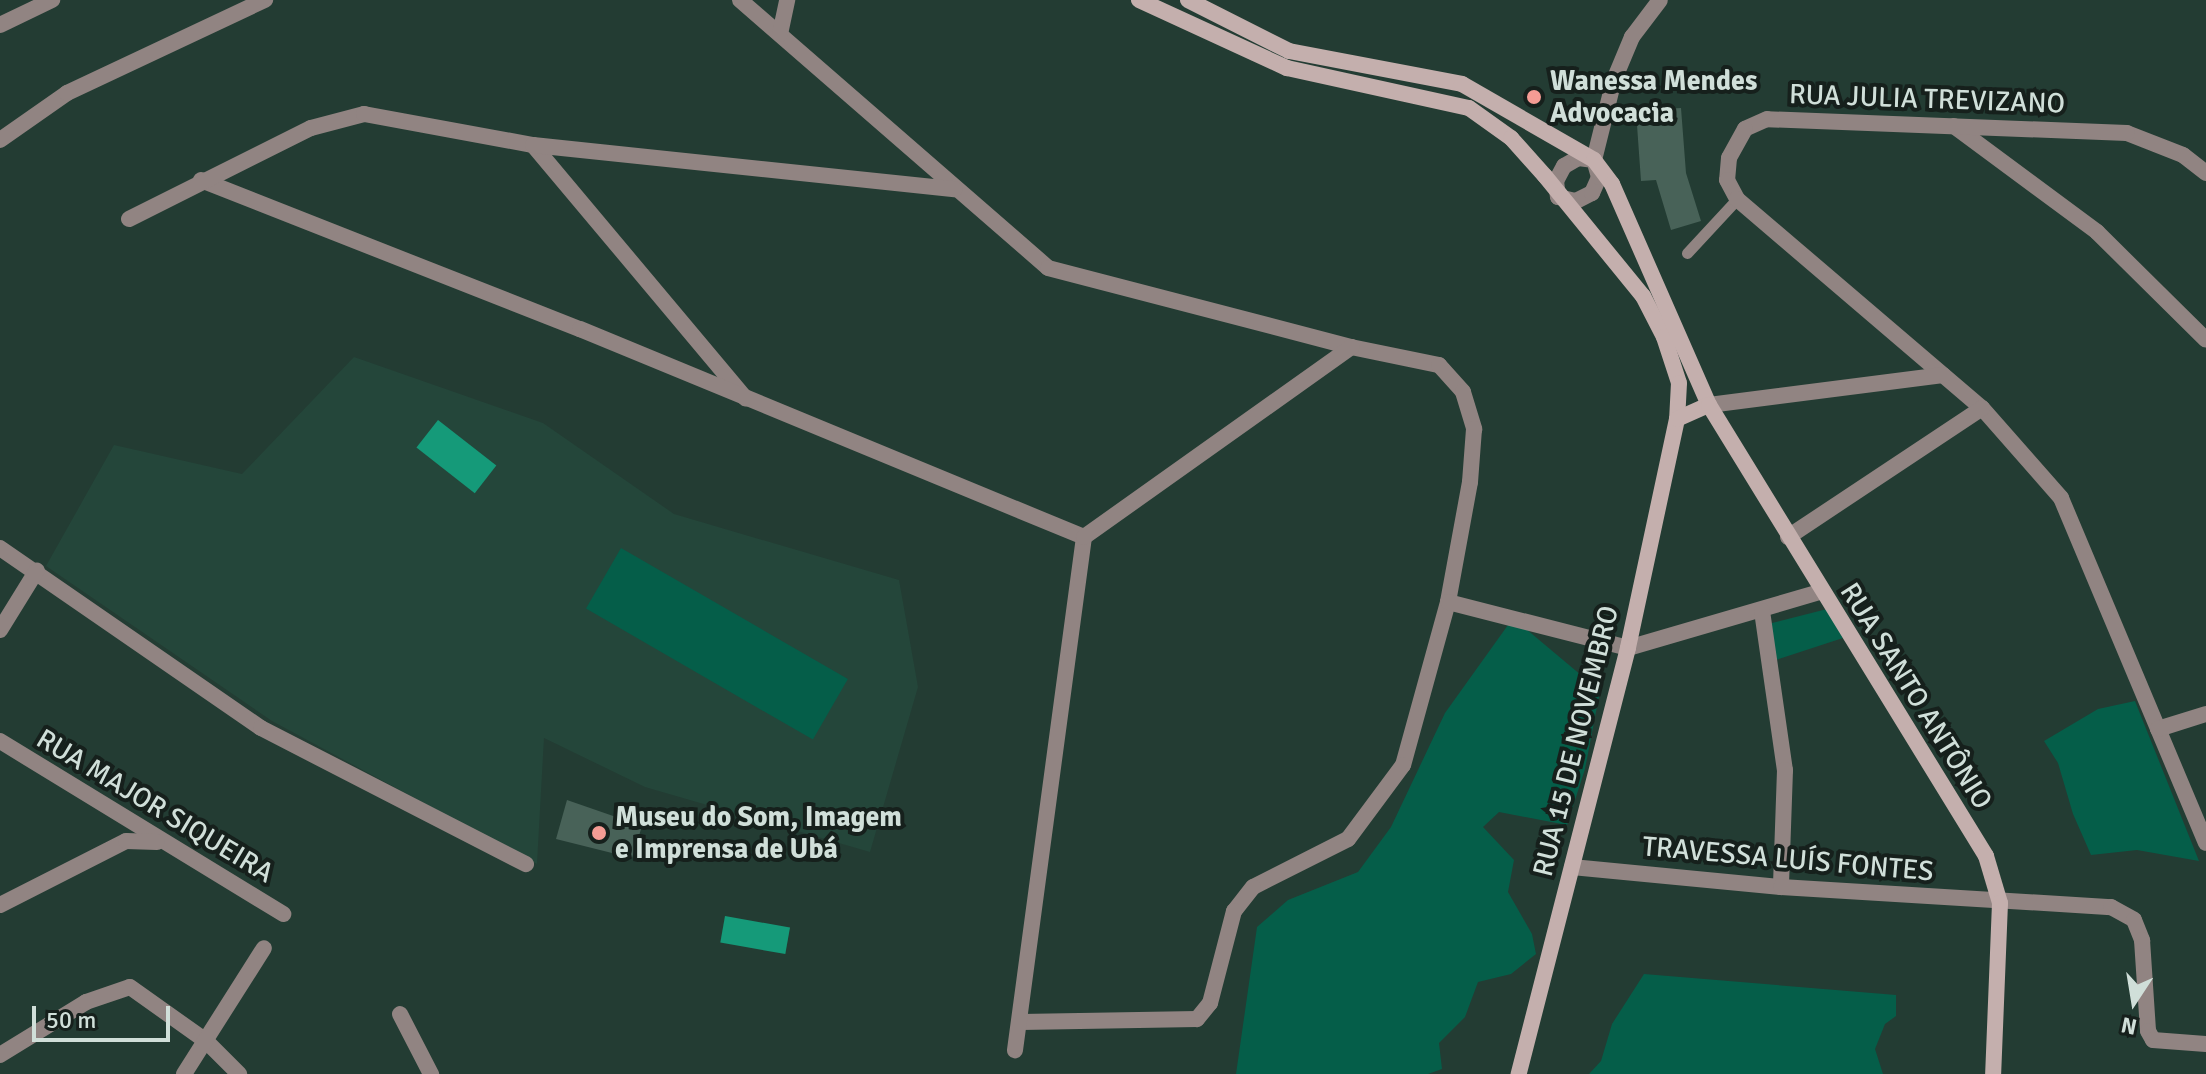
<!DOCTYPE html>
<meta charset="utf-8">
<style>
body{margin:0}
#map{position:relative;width:2206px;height:1074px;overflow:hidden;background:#233c33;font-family:Signika,sans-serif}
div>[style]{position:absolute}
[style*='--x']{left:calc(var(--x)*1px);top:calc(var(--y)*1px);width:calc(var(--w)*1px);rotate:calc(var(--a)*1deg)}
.built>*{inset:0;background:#24463a}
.green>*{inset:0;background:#055e49;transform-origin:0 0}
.water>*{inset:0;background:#159a79;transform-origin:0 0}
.building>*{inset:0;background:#486258}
.lane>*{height:11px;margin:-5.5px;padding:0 5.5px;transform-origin:5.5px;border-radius:5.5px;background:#918482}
.street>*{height:16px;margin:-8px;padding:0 8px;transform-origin:8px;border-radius:8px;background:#918482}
.secondary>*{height:16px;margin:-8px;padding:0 8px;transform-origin:8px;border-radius:8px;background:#c4afad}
.dots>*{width:22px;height:22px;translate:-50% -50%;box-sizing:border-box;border:4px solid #16201c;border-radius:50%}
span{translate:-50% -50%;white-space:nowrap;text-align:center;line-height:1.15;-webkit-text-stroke:8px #16201c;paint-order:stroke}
.poi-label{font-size:28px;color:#d0dfd9;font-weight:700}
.left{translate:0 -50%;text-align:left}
.street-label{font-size:28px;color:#d0dfd9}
.north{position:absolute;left:2094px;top:962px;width:80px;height:80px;-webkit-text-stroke:6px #16201c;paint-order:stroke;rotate:192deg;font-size:22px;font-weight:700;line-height:32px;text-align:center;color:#d0dfd9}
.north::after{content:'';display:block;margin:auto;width:28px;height:36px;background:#d0dfd9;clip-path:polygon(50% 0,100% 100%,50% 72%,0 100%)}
.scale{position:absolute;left:32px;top:1006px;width:138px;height:36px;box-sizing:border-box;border:4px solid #d0dfd9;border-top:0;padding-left:10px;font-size:24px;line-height:28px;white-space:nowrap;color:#d0dfd9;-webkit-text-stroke:6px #16201c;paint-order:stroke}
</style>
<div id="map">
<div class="built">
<div style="clip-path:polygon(354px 357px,543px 423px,674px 514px,899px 580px,918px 687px,870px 852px,645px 787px,544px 738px,537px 864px,272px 721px,46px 566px,114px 445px,242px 474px)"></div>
</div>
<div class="green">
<div style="left:621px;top:548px;width:262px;height:70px;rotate:30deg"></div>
<div style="clip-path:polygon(1827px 609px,1843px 638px,1776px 660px,1768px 624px)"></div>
<div style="clip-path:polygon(1513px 618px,1600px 691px,1585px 769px,1567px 825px,1499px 812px,1483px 827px,1514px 860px,1508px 892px,1532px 934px,1536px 954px,1511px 974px,1478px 982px,1465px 1017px,1439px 1043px,1442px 1069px,1428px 1074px,1236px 1074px,1257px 927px,1288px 900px,1358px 872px,1391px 827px,1445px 713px)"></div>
<div style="clip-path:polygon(2135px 701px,2199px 861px,2137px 850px,2091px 855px,2073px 814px,2058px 763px,2044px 741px,2098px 709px)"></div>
<div style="clip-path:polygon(1644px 974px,1896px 995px,1896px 1016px,1885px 1024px,1875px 1049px,1883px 1074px,1589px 1074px,1601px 1061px,1612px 1024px)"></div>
</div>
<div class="water">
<div style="left:438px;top:420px;width:74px;height:35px;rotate:38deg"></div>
<div style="left:725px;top:916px;width:66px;height:27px;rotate:10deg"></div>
</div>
<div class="building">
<div style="clip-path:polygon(1681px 108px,1686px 173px,1701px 221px,1671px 230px,1656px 180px,1641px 181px,1636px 111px)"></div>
<div style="clip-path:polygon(567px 800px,642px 826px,632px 858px,556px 839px)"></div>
</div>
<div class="lane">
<div style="--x:1687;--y:253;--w:74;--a:-47.2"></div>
</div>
<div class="street">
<div style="--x:740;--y:0;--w:408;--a:41"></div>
<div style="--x:1048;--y:268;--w:313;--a:14.6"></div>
<div style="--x:1351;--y:347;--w:90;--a:11.6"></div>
<div style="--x:1439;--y:365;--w:36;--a:48"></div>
<div style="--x:1463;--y:392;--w:39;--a:73"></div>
<div style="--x:1474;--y:429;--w:53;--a:94.3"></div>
<div style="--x:1470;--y:482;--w:122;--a:100.4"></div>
<div style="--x:1448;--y:602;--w:169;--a:105.4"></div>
<div style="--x:1403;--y:765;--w:92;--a:126.6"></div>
<div style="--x:1348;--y:839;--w:106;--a:153.2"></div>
<div style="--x:1253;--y:887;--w:31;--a:128"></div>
<div style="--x:1234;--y:911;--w:95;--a:104.6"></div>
<div style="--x:1210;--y:1003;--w:21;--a:129"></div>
<div style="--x:1197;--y:1019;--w:176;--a:179"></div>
<div style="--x:0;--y:25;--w:58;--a:-25.7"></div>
<div style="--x:780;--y:34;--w:35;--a:-78"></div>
<div style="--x:1954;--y:126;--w:178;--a:36.5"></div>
<div style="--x:2097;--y:232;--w:153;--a:44.7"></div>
<div style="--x:0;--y:140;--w:82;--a:-35"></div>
<div style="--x:67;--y:93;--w:219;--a:-25.2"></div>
<div style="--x:533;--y:145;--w:331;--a:50"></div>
<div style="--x:1594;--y:160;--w:16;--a:-173"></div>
<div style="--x:1578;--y:158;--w:16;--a:150"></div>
<div style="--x:1564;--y:166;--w:17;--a:118"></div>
<div style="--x:1556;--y:181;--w:16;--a:83"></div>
<div style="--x:1558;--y:197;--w:18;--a:13"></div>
<div style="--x:1576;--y:201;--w:18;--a:-27"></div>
<div style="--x:1592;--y:193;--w:17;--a:-66"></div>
<div style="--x:1599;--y:177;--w:18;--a:-106"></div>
<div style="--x:1594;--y:160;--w:82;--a:-76"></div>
<div style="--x:1614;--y:80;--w:47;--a:-67.3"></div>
<div style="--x:1632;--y:37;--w:46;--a:-52.9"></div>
<div style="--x:2206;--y:173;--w:29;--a:-142"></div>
<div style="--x:2183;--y:155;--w:60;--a:-158.6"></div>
<div style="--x:2127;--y:133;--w:360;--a:-177.8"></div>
<div style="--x:1767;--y:119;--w:24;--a:156"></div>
<div style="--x:1745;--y:129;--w:33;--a:119"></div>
<div style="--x:1729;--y:158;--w:22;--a:95"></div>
<div style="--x:1727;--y:180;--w:21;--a:62"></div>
<div style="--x:1737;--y:199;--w:322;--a:40.5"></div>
<div style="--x:1982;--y:408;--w:120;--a:48.7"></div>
<div style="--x:2061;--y:498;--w:374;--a:67.2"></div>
<div style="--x:201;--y:180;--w:407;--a:21.5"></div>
<div style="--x:580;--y:329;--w:545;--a:22.43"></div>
<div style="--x:1084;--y:537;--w:518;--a:97.66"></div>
<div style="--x:129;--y:219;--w:203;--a:-26.6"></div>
<div style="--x:311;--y:128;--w:55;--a:-14.8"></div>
<div style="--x:364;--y:114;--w:172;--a:10.4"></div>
<div style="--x:533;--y:145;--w:424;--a:6"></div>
<div style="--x:1709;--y:405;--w:236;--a:-7.3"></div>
<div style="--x:1084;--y:537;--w:328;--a:-35.4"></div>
<div style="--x:1788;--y:537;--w:233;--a:-33.6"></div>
<div style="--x:0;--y:548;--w:317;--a:34.6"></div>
<div style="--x:261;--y:728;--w:298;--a:27.2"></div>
<div style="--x:1448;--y:602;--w:186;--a:14.3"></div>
<div style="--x:1628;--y:648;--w:200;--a:-16.3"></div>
<div style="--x:1762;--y:611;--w:161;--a:81.8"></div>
<div style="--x:1785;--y:770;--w:117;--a:92"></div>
<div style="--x:0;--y:630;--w:70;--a:-58.3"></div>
<div style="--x:2158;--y:729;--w:50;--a:-17.4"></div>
<div style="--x:0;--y:741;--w:332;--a:31.4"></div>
<div style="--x:1572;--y:867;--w:210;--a:5.5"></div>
<div style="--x:1781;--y:887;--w:331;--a:3.5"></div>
<div style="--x:2111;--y:907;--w:26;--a:29"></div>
<div style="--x:2134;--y:920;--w:22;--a:68"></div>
<div style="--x:2142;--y:940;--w:91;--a:86.2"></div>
<div style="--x:2148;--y:1031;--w:10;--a:61"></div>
<div style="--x:2153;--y:1040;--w:53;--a:4.3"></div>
<div style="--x:0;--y:905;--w:141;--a:-26.9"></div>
<div style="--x:126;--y:841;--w:31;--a:2"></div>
<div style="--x:400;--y:1014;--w:68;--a:62.7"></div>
<div style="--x:0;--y:1055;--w:101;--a:-31.6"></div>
<div style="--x:86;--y:1002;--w:46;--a:-18.8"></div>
<div style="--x:130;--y:987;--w:93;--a:35.4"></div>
<div style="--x:206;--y:1041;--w:47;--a:45"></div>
<div style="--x:184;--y:1074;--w:149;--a:-57.6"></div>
</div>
<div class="secondary">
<div style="--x:1139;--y:0;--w:163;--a:24.7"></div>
<div style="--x:1287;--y:68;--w:186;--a:12.4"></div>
<div style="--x:1469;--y:108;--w:52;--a:35.5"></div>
<div style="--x:1511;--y:138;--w:51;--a:48.2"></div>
<div style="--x:1545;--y:176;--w:155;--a:50.8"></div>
<div style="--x:1643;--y:296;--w:46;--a:62.9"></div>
<div style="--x:1664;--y:337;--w:48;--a:71.9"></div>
<div style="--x:1679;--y:383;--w:36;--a:93"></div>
<div style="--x:1677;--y:419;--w:234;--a:102.1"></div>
<div style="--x:1628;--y:648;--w:440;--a:104.4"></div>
<div style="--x:1188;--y:0;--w:113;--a:26.8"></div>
<div style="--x:1289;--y:51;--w:176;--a:10.8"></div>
<div style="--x:1462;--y:84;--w:152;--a:29.9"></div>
<div style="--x:1594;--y:160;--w:30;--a:53"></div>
<div style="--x:1612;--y:184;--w:241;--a:66.3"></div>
<div style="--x:1677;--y:419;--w:35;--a:-24"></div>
<div style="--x:1709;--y:405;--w:529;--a:58.44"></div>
<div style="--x:1986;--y:856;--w:49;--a:73.4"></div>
<div style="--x:2000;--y:903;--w:171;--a:92.3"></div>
</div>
<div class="dots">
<div style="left:1534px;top:97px;background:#f59c94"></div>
<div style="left:599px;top:833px;background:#f59c94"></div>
</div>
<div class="poi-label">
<span class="left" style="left:1550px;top:97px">Wanessa Mendes<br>Advocacia</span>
<span class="left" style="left:615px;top:833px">Museu do Som, Imagem<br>e Imprensa de Ubá</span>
</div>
<div class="street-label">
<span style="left:1927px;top:99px;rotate:2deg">RUA JULIA TREVIZANO</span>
<span style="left:1916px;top:696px;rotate:58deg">RUA SANTO ANTÔNIO</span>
<span style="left:1576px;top:741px;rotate:-76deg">RUA 15 DE NOVEMBRO</span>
<span style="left:155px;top:806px;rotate:31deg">RUA MAJOR SIQUEIRA</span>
<span style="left:1788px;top:859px;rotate:5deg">TRAVESSA LUÍS FONTES</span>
</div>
<div class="north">N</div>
<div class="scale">50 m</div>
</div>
